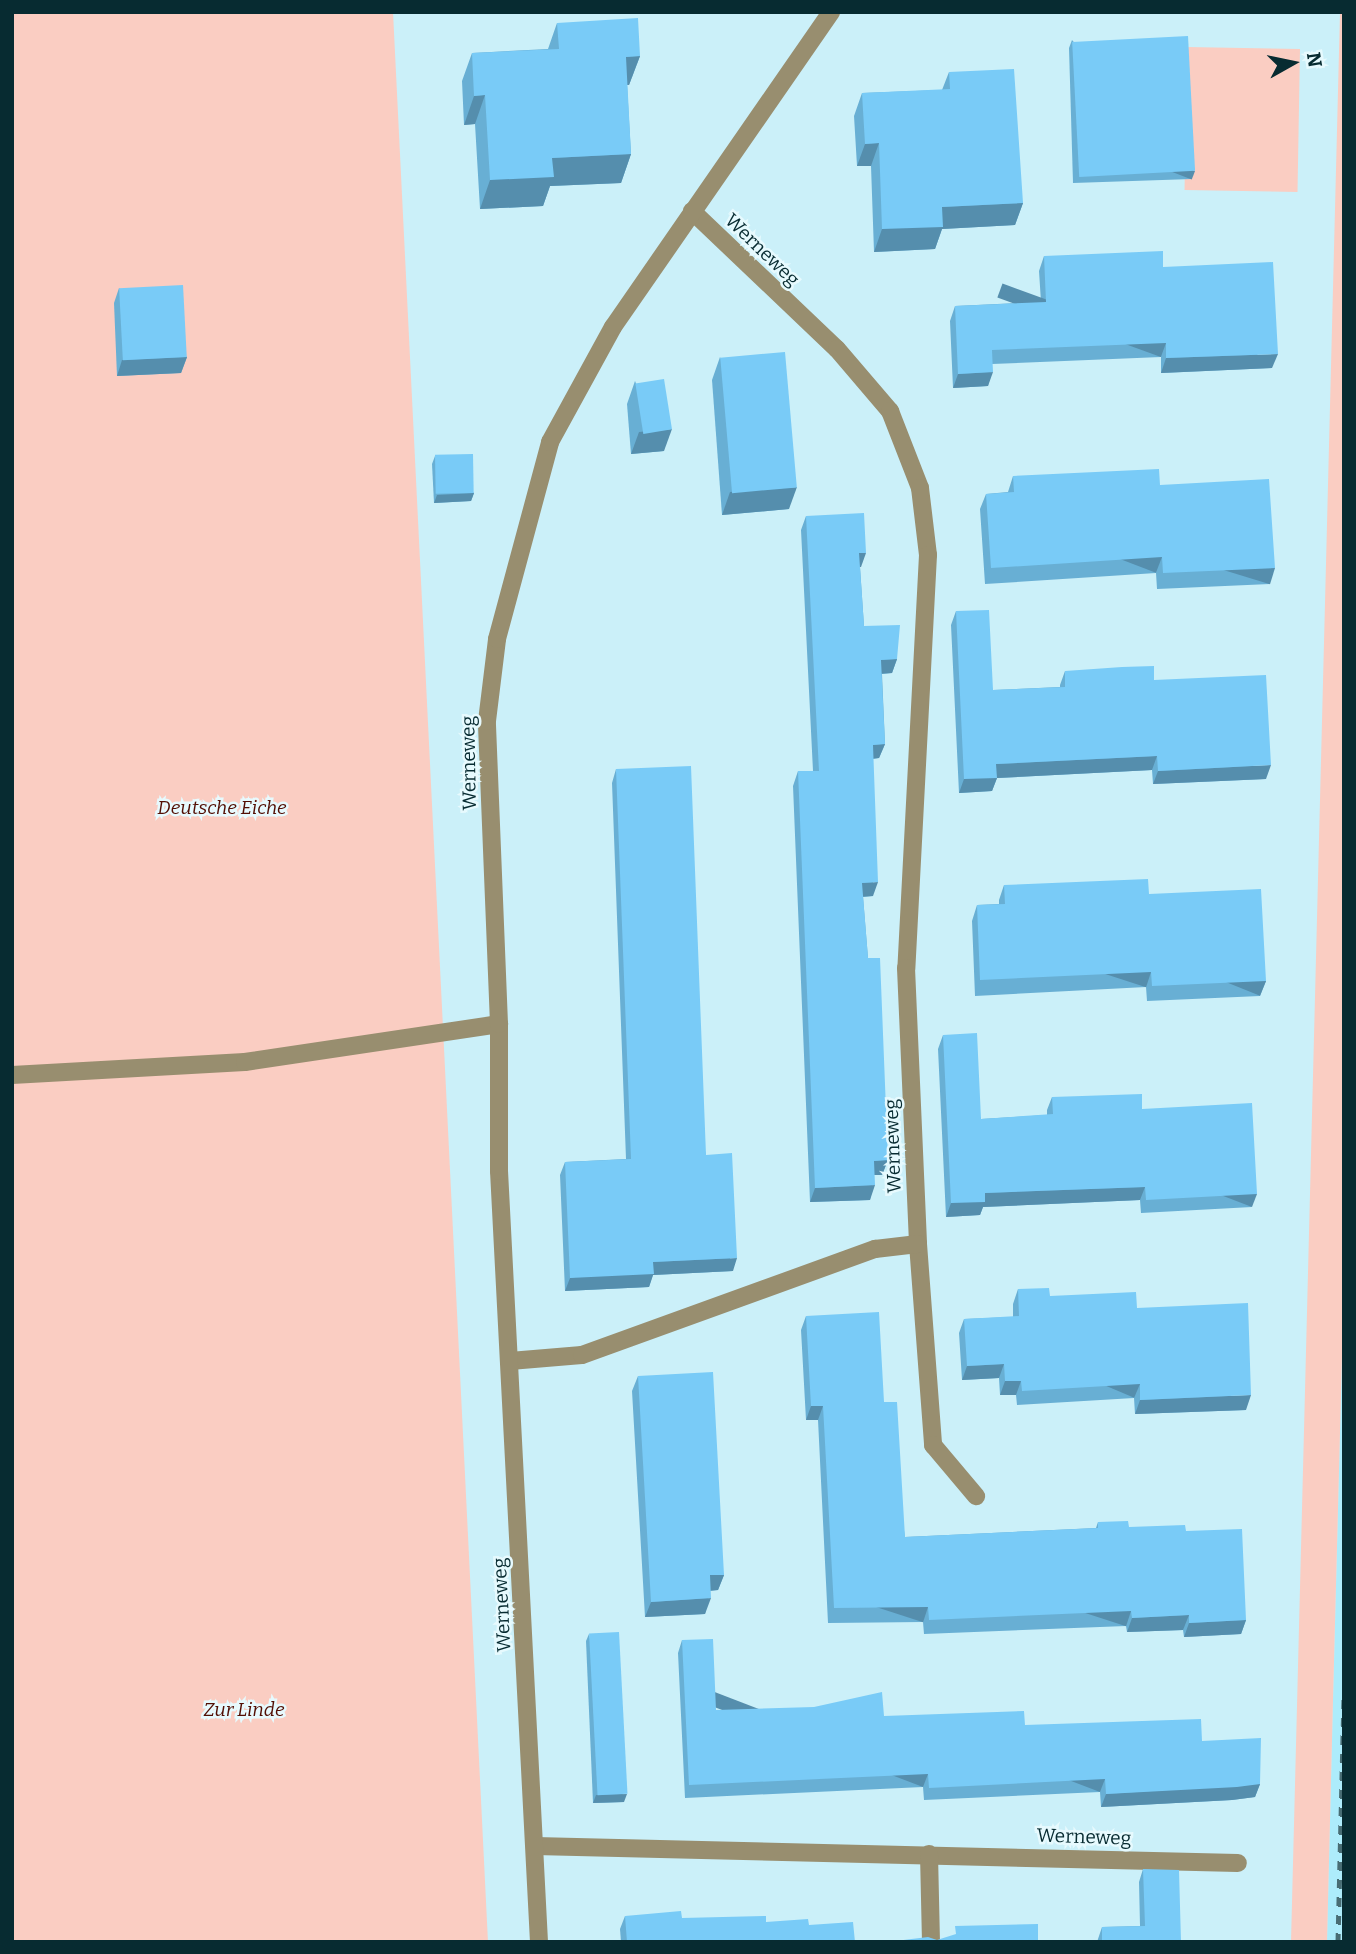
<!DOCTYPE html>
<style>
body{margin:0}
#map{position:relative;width:1356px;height:1954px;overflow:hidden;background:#cbf0f9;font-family:Bitter,serif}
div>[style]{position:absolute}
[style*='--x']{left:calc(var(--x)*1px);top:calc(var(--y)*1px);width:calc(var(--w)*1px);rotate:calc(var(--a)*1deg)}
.built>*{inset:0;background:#adecfb}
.green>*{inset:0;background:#facdc2;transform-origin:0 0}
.lane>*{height:18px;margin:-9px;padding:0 9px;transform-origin:9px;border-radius:9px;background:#988e6f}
.street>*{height:18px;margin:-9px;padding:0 9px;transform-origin:9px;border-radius:9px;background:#988e6f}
.rail>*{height:5px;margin-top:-2.5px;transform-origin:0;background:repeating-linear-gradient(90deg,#486d74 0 9px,transparent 0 18px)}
.wall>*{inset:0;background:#68afd4}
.shaded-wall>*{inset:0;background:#558ead;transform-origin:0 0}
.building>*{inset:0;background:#79cbf7;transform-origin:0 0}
span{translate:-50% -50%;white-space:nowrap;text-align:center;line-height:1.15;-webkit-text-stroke:5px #e7fafe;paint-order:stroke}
.street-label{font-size:19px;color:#072b31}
.park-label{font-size:19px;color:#520e03;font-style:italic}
.frame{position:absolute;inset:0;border:14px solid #072b31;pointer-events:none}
.north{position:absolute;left:1258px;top:28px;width:70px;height:70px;-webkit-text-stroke:5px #e7fafe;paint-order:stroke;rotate:81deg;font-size:19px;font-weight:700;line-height:28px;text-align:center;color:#072b31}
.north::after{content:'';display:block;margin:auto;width:24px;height:32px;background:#072b31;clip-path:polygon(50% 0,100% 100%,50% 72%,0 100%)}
</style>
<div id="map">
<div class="built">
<div style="clip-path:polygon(1344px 1281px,1344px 1942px,1327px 1942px,1333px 1700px)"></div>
</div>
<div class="green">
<div style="clip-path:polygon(12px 12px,393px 12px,488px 1942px,12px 1942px)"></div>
<div style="clip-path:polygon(1340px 12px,1344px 12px,1344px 1280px,1333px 1700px,1327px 1942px,1291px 1942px)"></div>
<div style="left:1300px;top:49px;width:143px;height:113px;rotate:91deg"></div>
</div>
<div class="lane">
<div style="--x:12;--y:1075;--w:233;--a:-3.2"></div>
<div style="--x:245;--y:1062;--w:257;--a:-8.5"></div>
</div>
<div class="street">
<div style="--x:692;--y:211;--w:200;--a:43.6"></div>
<div style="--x:837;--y:349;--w:82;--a:49.5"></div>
<div style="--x:890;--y:411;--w:83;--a:68.7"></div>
<div style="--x:920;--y:488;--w:67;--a:83.2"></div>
<div style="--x:928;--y:555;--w:414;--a:93"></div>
<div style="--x:906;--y:968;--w:276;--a:87.5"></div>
<div style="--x:918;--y:1244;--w:202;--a:85.7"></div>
<div style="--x:933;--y:1445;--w:67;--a:49.9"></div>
<div style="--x:510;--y:1361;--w:72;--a:-4.8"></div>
<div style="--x:582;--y:1355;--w:312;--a:-19.9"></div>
<div style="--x:875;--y:1249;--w:43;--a:-6.6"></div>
<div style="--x:535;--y:1846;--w:703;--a:1.39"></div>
<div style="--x:929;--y:1854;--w:88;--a:88.7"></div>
<div style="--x:539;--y:1942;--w:772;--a:-92.97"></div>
<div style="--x:499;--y:1171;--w:147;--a:-90"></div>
<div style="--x:499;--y:1024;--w:303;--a:-92.3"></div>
<div style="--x:487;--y:721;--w:83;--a:-83"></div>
<div style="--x:497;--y:639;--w:204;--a:-74.9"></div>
<div style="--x:550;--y:442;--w:131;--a:-61.3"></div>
<div style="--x:613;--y:327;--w:383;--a:-55.3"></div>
</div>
<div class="rail">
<div style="--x:1338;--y:1942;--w:247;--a:-88.6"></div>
</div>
<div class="wall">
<div style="clip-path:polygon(557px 23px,640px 56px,629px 85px,627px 85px,631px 154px,621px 183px,550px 186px,543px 206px,480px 209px,475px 124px,464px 125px,462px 81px,472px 53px,548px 49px)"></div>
<div style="clip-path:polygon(1072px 40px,1192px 179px,1073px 183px,1069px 48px)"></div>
<div style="clip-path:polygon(949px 72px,1023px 203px,1015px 225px,942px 229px,935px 249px,874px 252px,871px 166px,857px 166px,854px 116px,862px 93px,942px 90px)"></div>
<div style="clip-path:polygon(1044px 256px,1163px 267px,1272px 368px,1161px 373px,1161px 357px,992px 364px,988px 386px,953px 388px,950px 321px,955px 306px,1041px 302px,1039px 271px)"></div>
<div style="clip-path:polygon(119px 288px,187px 357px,181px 373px,117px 376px,114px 303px)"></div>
<div style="clip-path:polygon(720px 357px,789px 509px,722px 515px,712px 380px)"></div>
<div style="clip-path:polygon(635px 381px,664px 451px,631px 454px,627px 404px)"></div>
<div style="clip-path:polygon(435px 456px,474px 493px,471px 501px,434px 503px,432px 464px)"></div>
<div style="clip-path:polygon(1013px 476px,1160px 485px,1270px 584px,1157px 589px,1156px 573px,985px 584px,980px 509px,986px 494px,1008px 492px)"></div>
<div style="clip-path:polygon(806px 516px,861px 567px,860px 567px,864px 626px,897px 659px,892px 673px,882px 674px,885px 744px,879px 758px,873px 759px,873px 896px,863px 897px,868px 958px,888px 1160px,882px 1175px,874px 1175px,870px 1200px,810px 1202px,793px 786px,798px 771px,813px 771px,801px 530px)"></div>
<div style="clip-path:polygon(956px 611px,993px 690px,1060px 687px,1060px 685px,1065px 671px,1154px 680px,1266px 779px,1153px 784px,1152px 770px,997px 778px,992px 791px,959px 793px,951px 625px)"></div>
<div style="clip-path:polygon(616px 769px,733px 1271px,653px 1275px,649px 1287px,565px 1291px,560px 1175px,565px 1162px,626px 1159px,612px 783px)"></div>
<div style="clip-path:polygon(1004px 885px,1149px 894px,1266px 981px,1260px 996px,1147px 1001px,1146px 987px,975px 996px,972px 921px,977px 905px,999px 904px,999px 900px)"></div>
<div style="clip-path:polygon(943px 1035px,981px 1119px,1047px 1115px,1047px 1110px,1052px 1097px,1142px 1109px,1252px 1207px,1141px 1213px,1140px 1200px,983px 1207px,980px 1215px,946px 1217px,938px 1049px)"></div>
<div style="clip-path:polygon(1018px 1289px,1050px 1296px,1137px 1308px,1246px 1410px,1135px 1414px,1134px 1398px,1017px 1405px,1016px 1395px,1000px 1395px,999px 1378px,962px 1380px,959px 1333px,964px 1319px,1013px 1317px,1013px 1304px)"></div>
<div style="clip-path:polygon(806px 1316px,884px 1402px,905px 1537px,1096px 1528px,1098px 1522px,1129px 1527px,1186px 1531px,1246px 1620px,1241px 1634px,1184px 1637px,1183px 1630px,1127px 1632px,1126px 1626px,924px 1634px,923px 1622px,828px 1623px,818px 1420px,806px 1420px,801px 1330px)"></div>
<div style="clip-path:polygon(638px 1376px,724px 1575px,718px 1590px,710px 1591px,705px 1614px,645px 1617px,632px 1391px)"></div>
<div style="clip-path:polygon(589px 1634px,624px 1802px,593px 1803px,586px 1641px)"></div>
<div style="clip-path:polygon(682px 1640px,716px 1710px,884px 1716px,1025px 1725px,1202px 1741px,1260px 1784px,1255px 1797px,1232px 1800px,1101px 1807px,1100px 1792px,924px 1800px,923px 1787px,685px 1798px,678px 1653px)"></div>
<div style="clip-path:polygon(1143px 1869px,1181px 1942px,1097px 1942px,1102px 1927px,1140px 1926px,1139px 1882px)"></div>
<div style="clip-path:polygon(625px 1916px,682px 1918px,809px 1925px,855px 1942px,621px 1942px,620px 1929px)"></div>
</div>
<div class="shaded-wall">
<div style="clip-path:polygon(640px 56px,629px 85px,615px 85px,626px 57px)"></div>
<div style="clip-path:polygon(485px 95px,475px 124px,464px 125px,474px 96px)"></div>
<div style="clip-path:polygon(879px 143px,871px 166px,857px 166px,865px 144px)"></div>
<div style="clip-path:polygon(631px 154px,621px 183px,550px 186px,543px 206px,480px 209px,490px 180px,552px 158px)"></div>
<div style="left:1195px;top:171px;width:9px;height:119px;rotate:111deg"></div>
<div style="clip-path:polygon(1023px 203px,1015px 225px,942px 229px,935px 249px,874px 252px,882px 229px,942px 207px)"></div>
<div style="left:1166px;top:343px;width:15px;height:174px;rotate:110deg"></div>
<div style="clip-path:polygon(1278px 354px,1272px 368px,1161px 373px,1166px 358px)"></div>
<div style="clip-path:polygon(187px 357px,181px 373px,117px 376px,122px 360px)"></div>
<div style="clip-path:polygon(993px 372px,988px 386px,953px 388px,958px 374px)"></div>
<div style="clip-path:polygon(672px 429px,664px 451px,631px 454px,639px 432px)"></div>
<div style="clip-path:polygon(797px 487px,789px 509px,722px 515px,730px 492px)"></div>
<div style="clip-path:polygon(474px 493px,471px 501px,434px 503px,437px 495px)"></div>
<div style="clip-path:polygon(859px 553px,866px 553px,861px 567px,854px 568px)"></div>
<div style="left:1162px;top:557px;width:17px;height:171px;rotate:111deg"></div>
<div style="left:1275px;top:568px;width:17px;height:112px;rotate:107deg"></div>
<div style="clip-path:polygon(897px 659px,892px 673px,876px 674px,881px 660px)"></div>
<div style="clip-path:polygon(885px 744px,879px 758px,867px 759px,873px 745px)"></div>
<div style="clip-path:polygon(1157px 756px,1152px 770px,997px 778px,992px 791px,959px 793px,964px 779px,996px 764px)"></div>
<div style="clip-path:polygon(1271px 765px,1266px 779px,1153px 784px,1158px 771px)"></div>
<div style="clip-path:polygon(878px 882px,873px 896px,857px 897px,862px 883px)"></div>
<div style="left:1151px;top:972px;width:16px;height:171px;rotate:108deg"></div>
<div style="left:1266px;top:981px;width:16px;height:114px;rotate:112deg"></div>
<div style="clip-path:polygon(888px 1160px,882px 1175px,868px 1175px,874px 1161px)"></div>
<div style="clip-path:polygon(875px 1185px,870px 1200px,810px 1202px,815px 1188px)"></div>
<div style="clip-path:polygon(1145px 1187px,1140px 1200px,983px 1207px,980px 1215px,946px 1217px,951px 1203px,985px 1193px)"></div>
<div style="left:1257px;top:1194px;width:14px;height:111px;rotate:111deg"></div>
<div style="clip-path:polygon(737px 1258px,733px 1271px,653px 1275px,649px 1287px,565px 1291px,570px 1278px,653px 1262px)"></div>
<div style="clip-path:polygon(1004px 1364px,999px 1378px,962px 1380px,967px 1366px)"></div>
<div style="clip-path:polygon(1005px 1381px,1021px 1381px,1016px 1395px,1000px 1395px)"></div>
<div style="left:1140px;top:1384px;width:15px;height:118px;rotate:113deg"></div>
<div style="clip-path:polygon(1251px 1395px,1246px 1410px,1135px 1414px,1140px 1400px)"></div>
<div style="clip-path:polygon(811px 1406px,823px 1406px,818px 1420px,806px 1420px)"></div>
<div style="clip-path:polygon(710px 1575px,724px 1575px,718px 1590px,704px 1591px)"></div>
<div style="clip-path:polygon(711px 1598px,705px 1614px,645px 1617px,651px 1602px)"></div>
<div style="left:928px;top:1607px;width:16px;height:94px;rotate:108deg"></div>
<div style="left:1131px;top:1611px;width:16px;height:202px;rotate:108deg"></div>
<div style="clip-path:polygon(1189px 1615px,1183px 1630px,1127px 1632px,1132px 1618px)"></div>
<div style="clip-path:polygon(1246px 1620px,1241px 1634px,1184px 1637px,1189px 1623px)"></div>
<div style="left:928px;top:1774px;width:14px;height:239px;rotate:111deg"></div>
<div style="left:1105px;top:1779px;width:14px;height:176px;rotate:111deg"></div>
<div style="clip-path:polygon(1260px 1784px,1255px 1797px,1232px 1800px,1101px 1807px,1106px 1794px)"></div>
<div style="clip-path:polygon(627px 1794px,624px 1802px,593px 1803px,596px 1795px)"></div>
</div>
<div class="building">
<div style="clip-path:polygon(638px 18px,640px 56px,626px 57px,631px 154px,552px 158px,554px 177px,490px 180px,485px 95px,474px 96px,472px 53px,559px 49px,557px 23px)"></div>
<div style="left:1188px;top:36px;width:135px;height:116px;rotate:87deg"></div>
<div style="clip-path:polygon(1014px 69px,1023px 203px,942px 207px,943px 227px,882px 229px,879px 143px,865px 144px,862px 93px,950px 89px,949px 72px)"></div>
<div style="clip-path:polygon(1163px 251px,1163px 267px,1273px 262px,1278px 354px,1166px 358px,1166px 343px,992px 350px,993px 372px,958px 374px,955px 306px,1046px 302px,1044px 256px)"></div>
<div style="left:183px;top:285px;width:72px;height:64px;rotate:87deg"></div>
<div style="left:785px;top:352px;width:136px;height:65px;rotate:85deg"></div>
<div style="left:664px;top:379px;width:51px;height:29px;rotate:81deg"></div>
<div style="left:473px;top:454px;width:39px;height:38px;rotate:89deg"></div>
<div style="clip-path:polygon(1159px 469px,1160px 485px,1269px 479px,1275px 568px,1163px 573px,1162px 557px,991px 568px,986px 494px,1014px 492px,1013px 476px)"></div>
<div style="clip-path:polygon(864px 513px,866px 553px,859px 553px,864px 626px,900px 625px,897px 659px,881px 660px,885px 744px,873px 745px,878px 882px,862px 883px,868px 958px,880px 958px,888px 1160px,874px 1161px,875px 1185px,815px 1188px,798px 771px,819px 771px,806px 516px)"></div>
<div style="clip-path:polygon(989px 610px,993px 690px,1065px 687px,1065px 671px,1122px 667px,1154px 666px,1154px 680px,1266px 675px,1271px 765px,1158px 771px,1157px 756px,996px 764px,997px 778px,964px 779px,956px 611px)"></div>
<div style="clip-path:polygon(691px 766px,706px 1155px,732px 1153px,737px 1258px,653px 1262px,654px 1274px,570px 1278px,565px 1162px,631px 1159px,616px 769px)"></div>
<div style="clip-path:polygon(1148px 879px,1149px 894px,1261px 889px,1266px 981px,1152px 986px,1151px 972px,980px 980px,977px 905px,1005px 904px,1004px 885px)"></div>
<div style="clip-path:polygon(977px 1033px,981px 1119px,1053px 1114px,1052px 1097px,1142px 1094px,1142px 1109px,1252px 1103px,1257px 1194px,1146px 1200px,1145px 1187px,985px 1193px,985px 1202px,951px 1203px,943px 1035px)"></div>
<div style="clip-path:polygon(1049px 1288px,1050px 1296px,1136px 1292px,1137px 1308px,1248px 1303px,1251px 1395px,1140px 1400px,1140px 1384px,1022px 1391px,1021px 1381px,1005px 1381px,1004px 1364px,967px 1366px,964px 1319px,1019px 1316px,1018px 1289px)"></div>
<div style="clip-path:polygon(879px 1312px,884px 1402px,897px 1402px,905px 1537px,1098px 1528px,1098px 1522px,1128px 1521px,1129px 1527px,1185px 1525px,1186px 1531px,1242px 1529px,1246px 1620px,1189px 1623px,1189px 1615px,1132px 1618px,1131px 1611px,929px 1620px,928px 1607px,834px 1608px,823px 1406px,811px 1406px,806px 1316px)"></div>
<div style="clip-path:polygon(713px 1372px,724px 1575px,710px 1575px,711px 1598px,651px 1602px,638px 1376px)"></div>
<div style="left:619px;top:1632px;width:162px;height:30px;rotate:87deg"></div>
<div style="clip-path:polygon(713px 1639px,716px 1710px,814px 1707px,882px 1692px,884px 1716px,1024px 1711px,1025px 1725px,1201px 1719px,1202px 1741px,1261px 1738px,1260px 1784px,1237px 1787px,1106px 1794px,1105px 1779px,929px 1788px,928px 1774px,689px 1785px,682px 1640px)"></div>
<div style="clip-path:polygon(1143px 1869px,1179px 1870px,1181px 1942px,1102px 1942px,1102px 1927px,1145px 1926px)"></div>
<div style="clip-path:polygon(681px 1911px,682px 1918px,766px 1916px,766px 1922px,808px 1919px,809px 1925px,853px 1922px,855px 1942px,627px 1942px,625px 1916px)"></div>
<div style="clip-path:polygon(1038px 1924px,1038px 1942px,887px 1942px,928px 1937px,937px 1940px,956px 1934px,955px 1926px)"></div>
</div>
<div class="street-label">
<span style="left:762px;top:250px;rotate:44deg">Werneweg</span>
<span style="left:469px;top:763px;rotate:-91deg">Werneweg</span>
<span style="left:893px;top:1146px;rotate:-92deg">Werneweg</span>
<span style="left:502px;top:1605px;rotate:-93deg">Werneweg</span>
<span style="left:1084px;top:1837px;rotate:2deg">Werneweg</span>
</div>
<div class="park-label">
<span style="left:222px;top:808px">Deutsche Eiche</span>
<span style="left:244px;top:1710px">Zur Linde</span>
</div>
<div class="frame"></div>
<div class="north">N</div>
</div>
